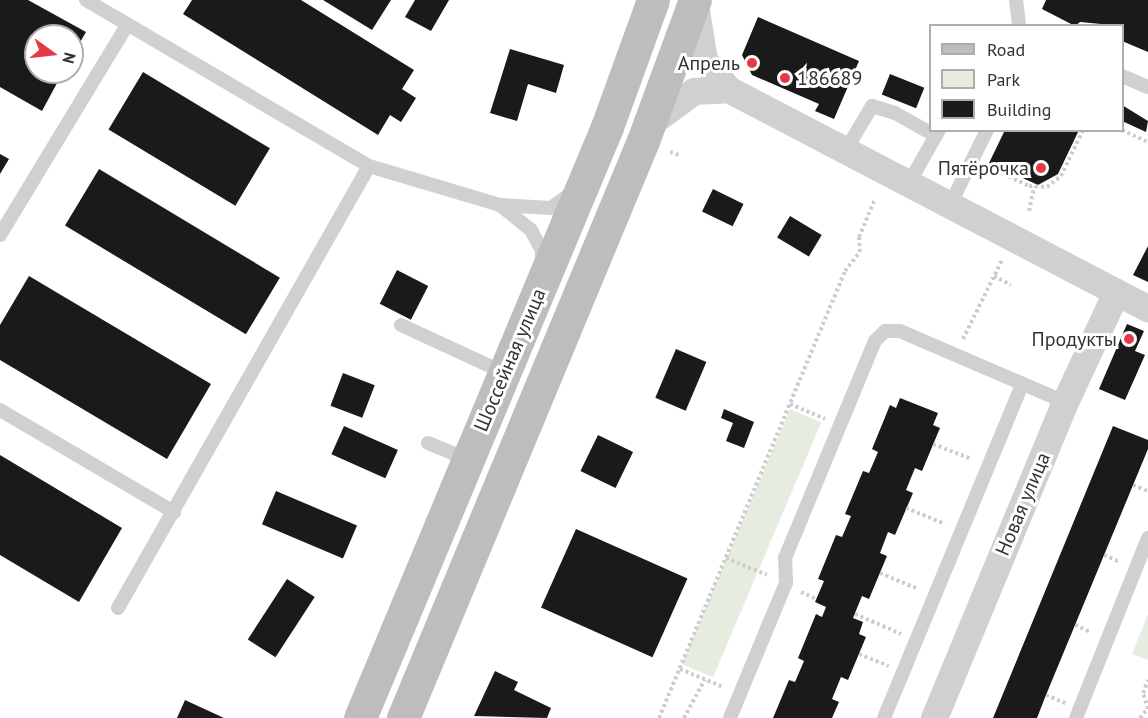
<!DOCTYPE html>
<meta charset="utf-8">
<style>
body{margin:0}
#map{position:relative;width:1148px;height:718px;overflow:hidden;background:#fff;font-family:"PT Sans",sans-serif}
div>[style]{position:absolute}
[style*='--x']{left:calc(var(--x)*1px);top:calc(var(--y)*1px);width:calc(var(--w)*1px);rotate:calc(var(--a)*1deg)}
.green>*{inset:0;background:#e6ecdf;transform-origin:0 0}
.building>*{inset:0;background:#1a1a1a;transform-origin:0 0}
.path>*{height:4px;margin-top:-2px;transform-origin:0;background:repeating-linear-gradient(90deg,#cdcdcd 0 3px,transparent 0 6px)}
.lane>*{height:14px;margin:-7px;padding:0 7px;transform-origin:7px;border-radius:7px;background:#d0d0d0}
.street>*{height:27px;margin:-13.5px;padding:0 13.5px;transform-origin:13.5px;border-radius:13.5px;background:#d0d0d0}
.secondary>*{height:33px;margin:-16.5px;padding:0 16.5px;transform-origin:16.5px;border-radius:16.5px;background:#bdbdbd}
.dots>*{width:16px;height:16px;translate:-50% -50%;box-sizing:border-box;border:3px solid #fff;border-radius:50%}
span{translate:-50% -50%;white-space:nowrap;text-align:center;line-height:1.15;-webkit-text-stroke:6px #fff;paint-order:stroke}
.poi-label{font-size:20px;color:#333}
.right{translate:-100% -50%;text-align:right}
.left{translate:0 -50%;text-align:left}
.street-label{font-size:20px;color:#333}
.legend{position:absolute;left:929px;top:24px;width:195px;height:108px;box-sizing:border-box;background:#fff;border:2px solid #adadad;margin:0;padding:8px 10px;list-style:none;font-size:18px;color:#333}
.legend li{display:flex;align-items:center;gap:12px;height:30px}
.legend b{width:30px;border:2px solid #adadad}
.north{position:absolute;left:24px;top:24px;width:60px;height:60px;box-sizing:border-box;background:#fff;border:2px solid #adadad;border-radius:50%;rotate:105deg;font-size:16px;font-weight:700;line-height:24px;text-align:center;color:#333}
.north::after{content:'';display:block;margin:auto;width:21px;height:27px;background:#e63946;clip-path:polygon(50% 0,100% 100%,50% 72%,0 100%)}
</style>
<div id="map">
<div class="green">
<div style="left:790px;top:409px;width:34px;height:277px;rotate:23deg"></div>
<div style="clip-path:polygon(1148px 614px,1148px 660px,1132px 654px)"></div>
</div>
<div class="building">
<div style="clip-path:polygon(0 0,28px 0,86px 32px,72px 56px,72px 36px,36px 36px,36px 72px,63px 72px,42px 111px,0 87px)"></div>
<div style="clip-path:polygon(192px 0,301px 0,414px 70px,402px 89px,416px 98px,401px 122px,390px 115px,378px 135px,183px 14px)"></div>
<div style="clip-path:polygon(323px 0,391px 0,372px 30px)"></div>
<div style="clip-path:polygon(415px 0,449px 0,431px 31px,405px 17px)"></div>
<div style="clip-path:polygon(1046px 0,1148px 0,1148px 52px,1122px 41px,1122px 26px,1080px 22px,1075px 26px,1042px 9px)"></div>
<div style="clip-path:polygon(758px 17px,859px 61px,834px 119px,815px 111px,819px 104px,752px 75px,742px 55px)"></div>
<div style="clip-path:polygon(510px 49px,564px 65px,556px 93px,528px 84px,517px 121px,490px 113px)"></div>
<div style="left:143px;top:72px;width:148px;height:67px;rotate:31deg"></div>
<div style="left:890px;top:74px;width:37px;height:22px;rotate:22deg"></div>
<div style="clip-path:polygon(1122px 105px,1148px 121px,1146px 132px,1122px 121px)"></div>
<div style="clip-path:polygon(1005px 130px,1079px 130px,1058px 174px,1038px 185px,989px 163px)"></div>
<div style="clip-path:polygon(0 154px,9px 159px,0 174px)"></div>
<div style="left:99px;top:169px;width:211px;height:66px;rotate:31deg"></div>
<div style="left:713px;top:189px;width:34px;height:25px;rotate:26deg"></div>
<div style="left:790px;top:216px;width:37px;height:25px;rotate:31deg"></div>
<div style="clip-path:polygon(1148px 246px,1148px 282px,1133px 275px)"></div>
<div style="left:397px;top:270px;width:35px;height:38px;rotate:27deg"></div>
<div style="clip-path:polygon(29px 276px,211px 384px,167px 459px,0 360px,0 325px)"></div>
<div style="clip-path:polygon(1127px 324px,1144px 331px,1135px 351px,1145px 355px,1125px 400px,1099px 389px)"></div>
<div style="left:676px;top:349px;width:33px;height:53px;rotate:23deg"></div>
<div style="left:343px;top:373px;width:34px;height:35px;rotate:21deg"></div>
<div style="clip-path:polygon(900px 398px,938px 413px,933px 425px,940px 428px,922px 471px,915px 468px,906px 490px,913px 493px,895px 535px,888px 532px,880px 553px,887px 556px,869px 599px,862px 596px,853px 618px,863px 622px,859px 634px,866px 637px,848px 680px,841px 677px,832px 699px,839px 702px,832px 718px,773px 718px,789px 680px,795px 682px,804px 661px,798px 658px,816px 614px,822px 617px,826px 607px,815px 602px,824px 581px,818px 579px,836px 535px,842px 537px,851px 516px,845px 514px,863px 471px,869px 473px,878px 452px,872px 449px,890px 405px,896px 408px)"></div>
<div style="clip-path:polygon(724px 409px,754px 422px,744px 448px,726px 441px,733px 423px,721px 418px)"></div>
<div style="left:344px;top:426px;width:59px;height:31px;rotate:24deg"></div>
<div style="clip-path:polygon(1113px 426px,1148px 440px,1148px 449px,1046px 695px,1037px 718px,993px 718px)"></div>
<div style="left:598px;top:435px;width:39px;height:40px;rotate:26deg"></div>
<div style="clip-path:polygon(0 455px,122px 528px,79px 602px,0 555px)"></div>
<div style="left:276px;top:491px;width:88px;height:36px;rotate:23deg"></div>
<div style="left:576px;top:529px;width:122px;height:86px;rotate:24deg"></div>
<div style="left:287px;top:579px;width:33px;height:72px;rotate:33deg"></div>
<div style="clip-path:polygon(495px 671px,518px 682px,514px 690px,551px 708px,547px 718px,474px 716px)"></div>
<div style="clip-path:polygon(185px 700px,224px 718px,177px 718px)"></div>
</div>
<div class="path">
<div style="--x:1122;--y:130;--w:29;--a:25"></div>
<div style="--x:670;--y:152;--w:9;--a:18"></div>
<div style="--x:987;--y:166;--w:47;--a:25.5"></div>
<div style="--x:1029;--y:186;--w:18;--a:3"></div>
<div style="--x:1047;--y:187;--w:18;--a:-38"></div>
<div style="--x:1061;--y:176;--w:51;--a:-64.4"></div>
<div style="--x:1029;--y:211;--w:25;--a:-78"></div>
<div style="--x:994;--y:276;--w:19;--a:28"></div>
<div style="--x:963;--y:339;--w:88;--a:-63.7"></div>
<div style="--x:790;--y:404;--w:38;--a:23"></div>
<div style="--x:933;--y:444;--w:42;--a:21"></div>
<div style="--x:1133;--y:485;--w:16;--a:22"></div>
<div style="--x:906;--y:508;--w:42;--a:22.3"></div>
<div style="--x:1104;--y:555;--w:17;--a:24"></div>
<div style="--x:726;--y:558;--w:44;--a:22.5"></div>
<div style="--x:880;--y:573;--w:41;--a:22.8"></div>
<div style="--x:801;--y:592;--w:17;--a:24"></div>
<div style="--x:855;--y:614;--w:50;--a:23.5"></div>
<div style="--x:1075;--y:625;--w:17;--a:24"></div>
<div style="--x:859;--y:654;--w:32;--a:22"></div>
<div style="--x:680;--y:669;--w:47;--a:22.7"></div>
<div style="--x:1046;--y:695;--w:21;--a:23"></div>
<div style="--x:1148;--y:709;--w:17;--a:-107"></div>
<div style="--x:1143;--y:693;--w:14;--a:-69"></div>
<div style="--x:659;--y:718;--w:484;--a:-67.4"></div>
<div style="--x:845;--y:271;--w:24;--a:-52"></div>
<div style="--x:860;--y:252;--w:15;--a:-94"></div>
<div style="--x:859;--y:237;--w:41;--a:-67.2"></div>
<div style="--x:684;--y:718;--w:44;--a:-61.7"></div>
<div style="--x:1140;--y:718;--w:13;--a:-51"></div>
</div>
<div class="lane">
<div style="--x:86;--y:0;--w:328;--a:30.4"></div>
<div style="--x:369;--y:166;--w:137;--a:16.6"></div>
<div style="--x:500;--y:205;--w:51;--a:3.4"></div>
<div style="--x:551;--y:208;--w:22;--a:-36"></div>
<div style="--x:1016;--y:0;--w:26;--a:83"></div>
<div style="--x:1122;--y:76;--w:28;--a:23"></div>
<div style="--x:847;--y:148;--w:49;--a:-59.2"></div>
<div style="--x:872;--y:106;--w:24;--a:17"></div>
<div style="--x:895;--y:113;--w:47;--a:29.3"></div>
<div style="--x:909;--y:183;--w:61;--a:-60.5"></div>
<div style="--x:500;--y:205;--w:40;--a:39"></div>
<div style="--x:531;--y:230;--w:24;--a:62"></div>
<div style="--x:542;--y:251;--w:12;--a:90"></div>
<div style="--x:950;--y:205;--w:84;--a:-63.7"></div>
<div style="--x:0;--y:235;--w:245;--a:-58.8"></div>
<div style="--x:401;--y:325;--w:115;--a:24.8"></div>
<div style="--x:0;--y:410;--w:202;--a:30.4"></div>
<div style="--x:428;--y:443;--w:44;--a:22.5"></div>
<div style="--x:118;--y:608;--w:508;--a:-60.41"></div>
<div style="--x:730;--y:718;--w:146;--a:-67.5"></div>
<div style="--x:786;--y:583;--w:25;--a:-92"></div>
<div style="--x:785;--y:558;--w:235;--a:-67.5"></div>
<div style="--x:875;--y:341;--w:14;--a:-45"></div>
<div style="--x:885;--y:331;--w:15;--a:0"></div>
<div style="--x:900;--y:331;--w:180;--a:23.3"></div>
<div style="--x:884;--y:718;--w:360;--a:-67.5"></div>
<div style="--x:1076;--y:718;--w:194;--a:-68.2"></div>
</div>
<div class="street">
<div style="--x:695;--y:4;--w:57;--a:80.9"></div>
<div style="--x:704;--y:60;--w:38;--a:50"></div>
<div style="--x:728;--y:89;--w:474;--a:27.6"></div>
<div style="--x:649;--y:124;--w:56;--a:-36.3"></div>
<div style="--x:694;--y:91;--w:34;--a:-3"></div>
<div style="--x:934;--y:718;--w:342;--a:-67.5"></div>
<div style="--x:1065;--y:402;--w:121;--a:-65.1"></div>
</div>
<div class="secondary">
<div style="--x:360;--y:718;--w:641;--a:-67.32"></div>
<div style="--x:607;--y:127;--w:135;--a:-70.1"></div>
<div style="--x:403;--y:718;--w:625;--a:-67.42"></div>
<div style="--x:643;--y:141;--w:150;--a:-69.8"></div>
</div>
<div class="dots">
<div style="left:752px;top:63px;background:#e63946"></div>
<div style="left:785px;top:78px;background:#e63946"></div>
<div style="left:1041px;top:168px;background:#e63946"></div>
<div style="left:1129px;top:339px;background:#e63946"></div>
</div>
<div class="poi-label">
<span class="right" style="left:740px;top:63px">Апрель</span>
<span class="left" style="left:797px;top:78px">186689</span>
<span class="right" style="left:1029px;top:168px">Пятёрочка</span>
<span class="right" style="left:1117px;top:339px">Продукты</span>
</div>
<div class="street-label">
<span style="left:510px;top:360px;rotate:-67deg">Шоссейная улица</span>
<span style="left:1023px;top:504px;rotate:-67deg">Новая улица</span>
</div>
<ul class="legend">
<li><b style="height:8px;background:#bdbdbd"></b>Road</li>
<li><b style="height:16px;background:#e6ecdf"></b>Park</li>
<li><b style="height:16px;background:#1a1a1a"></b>Building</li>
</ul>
<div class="north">N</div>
</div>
